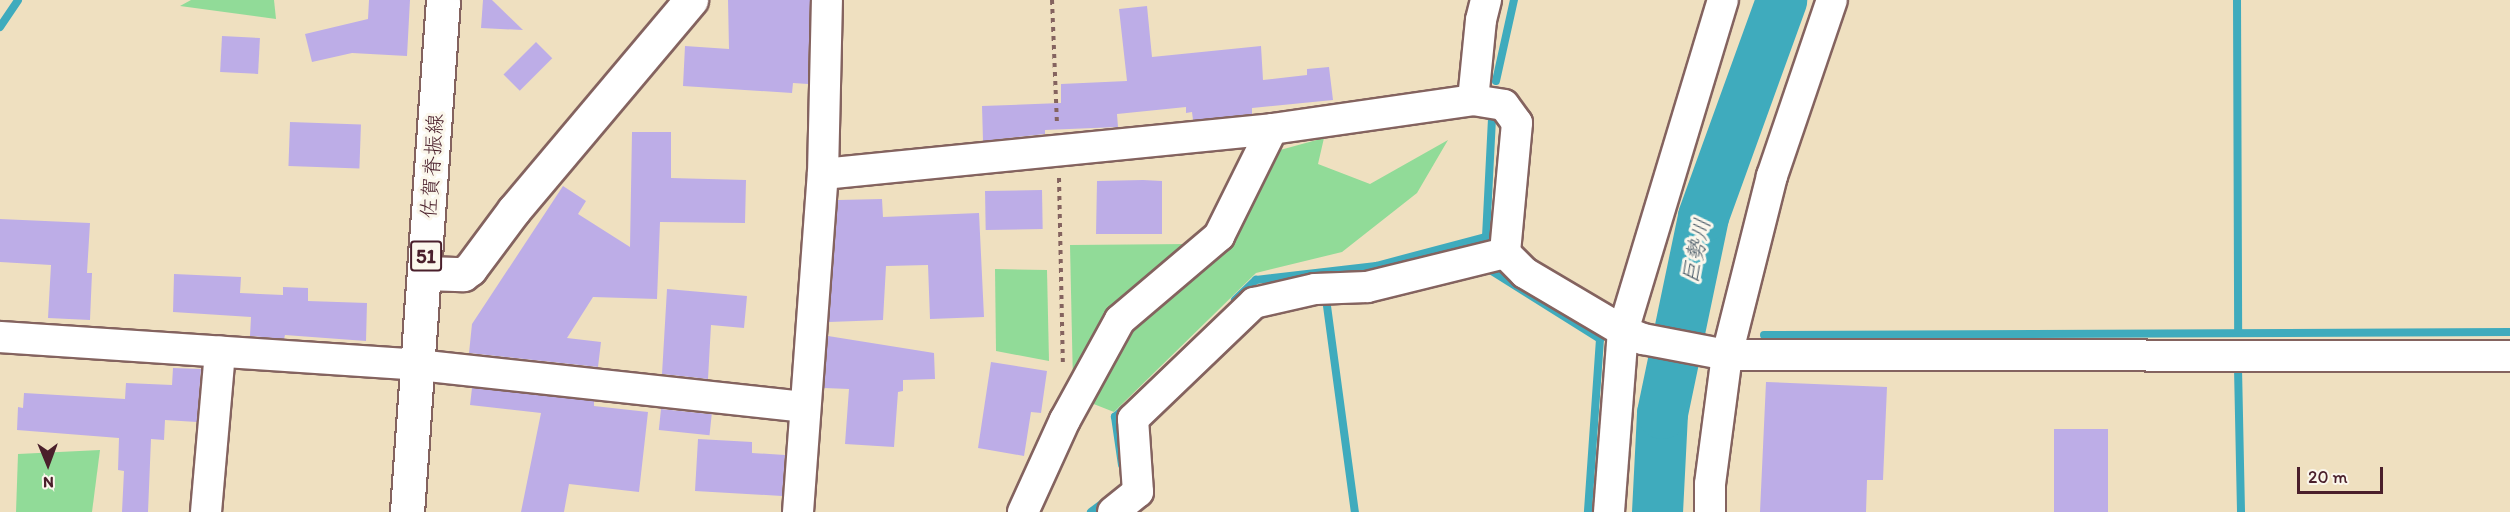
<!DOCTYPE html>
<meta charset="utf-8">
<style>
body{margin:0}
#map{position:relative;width:2510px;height:512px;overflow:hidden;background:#efe0c0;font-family:Itim,"Klee One",sans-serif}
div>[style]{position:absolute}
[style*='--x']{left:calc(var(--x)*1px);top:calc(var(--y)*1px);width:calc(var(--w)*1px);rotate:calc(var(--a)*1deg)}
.green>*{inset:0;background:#91db98}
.stream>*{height:8px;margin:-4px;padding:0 4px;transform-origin:4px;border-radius:4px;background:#3fabbd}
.river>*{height:51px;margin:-25.5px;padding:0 25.5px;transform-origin:25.5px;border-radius:25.5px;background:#3fabbd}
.building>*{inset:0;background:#bdade7;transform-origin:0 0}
.path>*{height:4px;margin-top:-2px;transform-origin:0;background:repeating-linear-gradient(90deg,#84635f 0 4.5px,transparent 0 9px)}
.roads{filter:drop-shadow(2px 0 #84635f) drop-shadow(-2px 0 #84635f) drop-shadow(0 2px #84635f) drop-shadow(0 -2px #84635f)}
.minor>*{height:30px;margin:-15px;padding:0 15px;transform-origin:15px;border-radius:15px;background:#fff}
.tertiary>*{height:33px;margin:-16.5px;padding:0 16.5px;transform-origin:16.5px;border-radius:16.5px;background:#fff}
.primary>*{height:33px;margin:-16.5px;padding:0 16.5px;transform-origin:16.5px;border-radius:16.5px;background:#fff}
span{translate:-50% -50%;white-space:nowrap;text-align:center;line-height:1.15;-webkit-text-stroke:6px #fbf7ec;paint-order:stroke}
.shield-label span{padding:2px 4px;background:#fbf7ec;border:2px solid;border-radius:4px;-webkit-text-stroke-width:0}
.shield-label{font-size:20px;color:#4a1f2b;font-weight:700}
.street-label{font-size:21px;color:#4a1f2b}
.water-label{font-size:22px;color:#465765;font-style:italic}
.north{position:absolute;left:18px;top:434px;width:60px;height:60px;-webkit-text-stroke:4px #fbf7ec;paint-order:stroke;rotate:179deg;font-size:16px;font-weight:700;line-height:24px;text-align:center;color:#4a1f2b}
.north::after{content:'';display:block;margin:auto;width:21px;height:27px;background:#4a1f2b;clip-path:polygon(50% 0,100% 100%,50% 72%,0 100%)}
.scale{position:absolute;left:2297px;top:467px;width:86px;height:27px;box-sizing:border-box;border:3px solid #4a1f2b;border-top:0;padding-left:8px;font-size:18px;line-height:21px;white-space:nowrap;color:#4a1f2b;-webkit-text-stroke:4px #fbf7ec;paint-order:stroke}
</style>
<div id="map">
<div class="green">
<div style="clip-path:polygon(191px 0,274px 0,276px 19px,180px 6px)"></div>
<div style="clip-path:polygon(1324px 138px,1318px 164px,1370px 184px,1448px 140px,1417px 193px,1342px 252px,1256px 273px,1114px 412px,1086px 401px,1122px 326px,1231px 239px,1280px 150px)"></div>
<div style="clip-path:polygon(1189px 244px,1073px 384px,1070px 245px)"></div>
<div style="clip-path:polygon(995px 269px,1047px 270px,1049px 361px,996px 351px)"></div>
<div style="clip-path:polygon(100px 450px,92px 512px,16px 512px,18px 454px)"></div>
</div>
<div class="stream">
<div style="--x:2237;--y:0;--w:333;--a:89.8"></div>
<div style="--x:0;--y:27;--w:32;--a:-56"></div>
<div style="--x:1496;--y:81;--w:83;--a:-77.5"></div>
<div style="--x:1492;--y:271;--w:128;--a:32.2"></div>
<div style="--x:1600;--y:339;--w:173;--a:94"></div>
<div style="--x:1235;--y:300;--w:29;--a:-44"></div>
<div style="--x:1256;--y:280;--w:121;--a:-6.7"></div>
<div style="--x:1376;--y:266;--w:114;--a:-14.8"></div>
<div style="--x:1486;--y:237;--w:117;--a:-87.1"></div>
<div style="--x:1327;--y:306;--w:208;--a:82.3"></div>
<div style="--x:1764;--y:335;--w:746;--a:-0.23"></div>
<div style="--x:2238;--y:368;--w:144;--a:88.8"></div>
<div style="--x:1122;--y:465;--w:49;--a:-98.3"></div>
<div style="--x:1115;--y:417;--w:13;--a:-42"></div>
<div style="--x:1091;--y:512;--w:21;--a:-37"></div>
</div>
<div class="river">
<div style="--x:1657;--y:512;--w:99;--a:-87.1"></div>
<div style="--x:1662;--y:413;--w:201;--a:-78.2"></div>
<div style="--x:1703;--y:216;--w:230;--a:-70.1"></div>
</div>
<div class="building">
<div style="clip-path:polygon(369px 0,410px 0,407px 56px,352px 53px,312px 62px,305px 34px,368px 19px)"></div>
<div style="clip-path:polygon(483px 0,492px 0,523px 30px,481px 28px)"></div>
<div style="clip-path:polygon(728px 0,810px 0,808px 84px,793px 83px,792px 93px,683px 86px,685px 46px,729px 49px)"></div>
<div style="clip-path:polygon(1147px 6px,1152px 57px,1261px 46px,1263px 80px,1307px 75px,1307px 69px,1329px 67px,1333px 100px,1252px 108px,1252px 114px,1193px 120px,1192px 112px,1186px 113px,1186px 107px,1117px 114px,1118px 127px,1045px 130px,1045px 134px,983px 141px,982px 106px,1061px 103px,1061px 84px,1127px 81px,1119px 9px)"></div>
<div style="left:222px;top:36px;width:38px;height:36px;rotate:3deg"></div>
<div style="left:536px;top:42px;width:23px;height:46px;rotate:45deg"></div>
<div style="left:290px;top:122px;width:71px;height:44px;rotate:2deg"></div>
<div style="clip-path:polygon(632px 132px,671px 132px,671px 178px,746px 180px,745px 223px,660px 222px,657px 299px,593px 297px,567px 338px,601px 342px,598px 367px,469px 353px,472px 324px,563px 186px,586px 201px,578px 214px,630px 247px)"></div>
<div style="clip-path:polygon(1143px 180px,1162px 181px,1162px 234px,1096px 234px,1097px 181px)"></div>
<div style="left:1042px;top:190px;width:39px;height:57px;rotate:89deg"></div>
<div style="clip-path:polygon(882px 199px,883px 217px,979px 213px,984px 317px,930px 319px,928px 265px,886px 266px,883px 320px,829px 322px,838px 200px)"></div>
<div style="clip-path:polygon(0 219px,90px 223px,87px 273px,92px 273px,90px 320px,48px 318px,51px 265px,0 262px)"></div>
<div style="clip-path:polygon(174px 274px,241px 277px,240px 293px,283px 295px,283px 287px,308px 288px,308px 301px,367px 303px,366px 341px,285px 335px,284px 339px,250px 336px,251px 317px,173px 312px)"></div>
<div style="clip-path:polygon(667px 289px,747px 296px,744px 328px,711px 325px,708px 379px,662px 374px)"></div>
<div style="clip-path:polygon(828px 336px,934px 353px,935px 379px,903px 380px,903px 391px,898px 392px,894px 447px,845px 444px,849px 389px,824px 388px)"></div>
<div style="clip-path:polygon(991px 362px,1047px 371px,1041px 413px,1031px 412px,1024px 456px,978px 448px)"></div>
<div style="clip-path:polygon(173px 368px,201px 369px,197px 422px,165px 420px,164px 440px,151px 439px,148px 512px,122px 512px,124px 471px,118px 470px,119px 438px,17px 430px,18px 407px,23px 408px,24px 393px,125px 399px,126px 383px,172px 385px)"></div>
<div style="clip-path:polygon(1766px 382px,1887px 387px,1883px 480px,1867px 480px,1866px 512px,1760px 512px)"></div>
<div style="clip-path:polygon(472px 388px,594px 401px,594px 406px,648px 412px,639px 492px,569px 484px,564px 512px,521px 512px,541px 413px,470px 405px)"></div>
<div style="left:661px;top:409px;width:51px;height:21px;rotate:6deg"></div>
<div style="left:2054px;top:429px;width:54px;height:83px"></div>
<div style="clip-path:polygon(698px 439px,752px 442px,752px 453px,785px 455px,782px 496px,695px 491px)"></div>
</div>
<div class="path">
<div style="--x:1052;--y:0;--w:122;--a:87.7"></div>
<div style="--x:1059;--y:178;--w:184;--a:88.8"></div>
</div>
<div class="roads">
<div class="minor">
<div style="--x:1473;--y:100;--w:80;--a:-84.3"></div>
<div style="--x:1481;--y:20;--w:21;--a:-76"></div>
<div style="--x:823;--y:174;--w:451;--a:-5.7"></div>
<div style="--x:1272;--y:129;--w:203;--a:-8.2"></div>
<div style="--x:1473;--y:100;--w:31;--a:9"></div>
<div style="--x:1504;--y:105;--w:22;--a:54"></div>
<div style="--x:1517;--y:123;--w:131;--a:95.3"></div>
<div style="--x:1505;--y:253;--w:28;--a:45"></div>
<div style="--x:1525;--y:273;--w:114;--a:30.6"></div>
<div style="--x:1623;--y:331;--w:22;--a:22"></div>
<div style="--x:1643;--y:339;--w:86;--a:10.8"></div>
<div style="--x:1727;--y:355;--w:783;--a:0.07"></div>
<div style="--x:0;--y:337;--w:419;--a:3.8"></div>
<div style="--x:418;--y:365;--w:389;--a:6.2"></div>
<div style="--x:206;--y:512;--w:161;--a:-85"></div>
<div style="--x:798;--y:512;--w:339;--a:-85.8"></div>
<div style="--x:823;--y:174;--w:174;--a:-88.7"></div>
<div style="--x:1023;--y:512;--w:101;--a:-65.5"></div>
<div style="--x:1065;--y:420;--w:114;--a:-61.2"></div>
<div style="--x:1120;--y:320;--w:130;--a:-40.3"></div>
<div style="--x:1219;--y:236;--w:119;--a:-63.6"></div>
<div style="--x:1113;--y:512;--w:32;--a:-39"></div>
<div style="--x:1138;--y:492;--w:73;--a:-93.9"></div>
<div style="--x:1133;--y:419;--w:168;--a:-43.8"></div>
<div style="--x:1254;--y:303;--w:63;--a:-12.9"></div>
<div style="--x:1315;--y:289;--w:52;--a:-2.2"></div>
<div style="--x:1367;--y:287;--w:142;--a:-13.8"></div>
<div style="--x:1609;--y:512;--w:182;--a:-85.6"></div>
<div style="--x:1623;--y:331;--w:346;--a:-73.2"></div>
<div style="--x:1710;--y:512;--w:28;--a:-90"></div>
<div style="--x:1710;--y:484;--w:130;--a:-82.5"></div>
<div style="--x:1727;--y:355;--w:185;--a:-75.9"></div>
<div style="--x:1772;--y:176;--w:186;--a:-71.2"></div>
</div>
<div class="tertiary">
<div style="--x:425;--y:273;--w:38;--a:2"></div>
<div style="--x:463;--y:274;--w:9;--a:-36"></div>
<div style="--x:470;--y:269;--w:74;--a:-53.3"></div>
<div style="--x:514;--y:210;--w:275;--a:-49.9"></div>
</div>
<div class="primary">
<div style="--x:407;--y:512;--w:513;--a:-85.98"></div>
</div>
</div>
<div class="shield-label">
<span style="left:426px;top:256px">51</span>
</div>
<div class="street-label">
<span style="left:432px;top:166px;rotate:-86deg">佐賀脊振線</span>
</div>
<div class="water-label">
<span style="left:1696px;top:251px;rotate:-78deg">巨勢川</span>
</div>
<div class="north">N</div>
<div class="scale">20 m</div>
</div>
